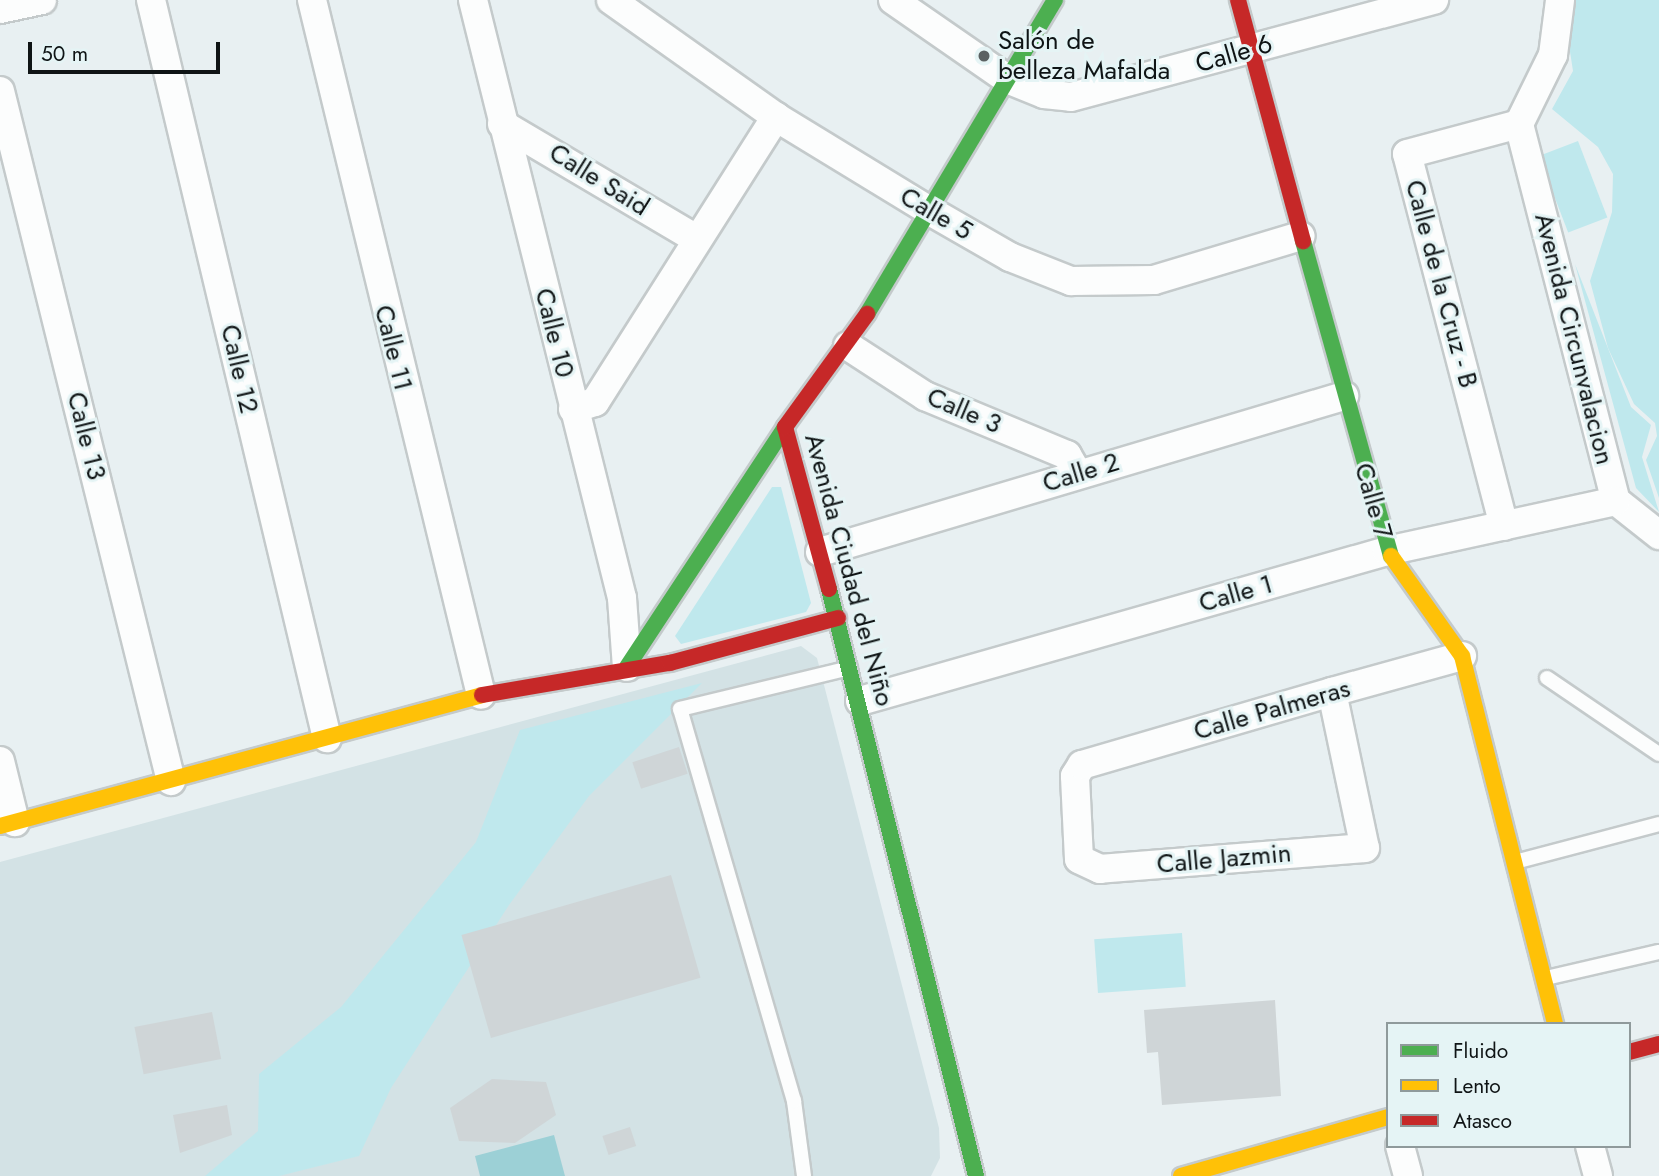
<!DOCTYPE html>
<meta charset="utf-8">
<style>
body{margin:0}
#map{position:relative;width:1659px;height:1176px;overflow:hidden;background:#e8f0f2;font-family:Jost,sans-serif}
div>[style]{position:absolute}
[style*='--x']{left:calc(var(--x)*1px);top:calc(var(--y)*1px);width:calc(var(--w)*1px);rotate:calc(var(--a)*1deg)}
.built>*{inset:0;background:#d3e2e5}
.green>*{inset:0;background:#bfe8ed;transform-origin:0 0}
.water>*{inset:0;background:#9cd0d6}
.building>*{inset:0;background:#cfd5d7;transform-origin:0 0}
.roads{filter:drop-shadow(2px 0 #c4cacb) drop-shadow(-2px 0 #c4cacb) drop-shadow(0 2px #c4cacb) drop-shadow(0 -2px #c4cacb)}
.lane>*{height:14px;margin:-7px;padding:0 7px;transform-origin:7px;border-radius:7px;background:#fcfdfd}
.street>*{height:28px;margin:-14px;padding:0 14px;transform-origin:14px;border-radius:14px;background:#fcfdfd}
.fast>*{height:16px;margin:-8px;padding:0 8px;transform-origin:8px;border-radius:8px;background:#4caf50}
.slow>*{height:16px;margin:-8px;padding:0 8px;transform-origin:8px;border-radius:8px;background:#ffc107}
.jam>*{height:16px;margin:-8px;padding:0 8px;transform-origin:8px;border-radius:8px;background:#c62828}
.dots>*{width:19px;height:19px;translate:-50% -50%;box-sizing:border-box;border:4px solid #e5f4f5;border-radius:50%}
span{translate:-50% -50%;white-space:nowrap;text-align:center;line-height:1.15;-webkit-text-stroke:6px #e5f4f5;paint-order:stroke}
.poi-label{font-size:26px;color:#0f1415}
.left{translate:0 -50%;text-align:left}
.street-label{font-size:26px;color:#0f1415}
.legend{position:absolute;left:1386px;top:1022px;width:245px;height:126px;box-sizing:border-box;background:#e5f4f5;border:2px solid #8f9a9b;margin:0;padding:9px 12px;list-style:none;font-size:21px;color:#0f1415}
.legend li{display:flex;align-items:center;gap:14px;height:35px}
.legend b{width:35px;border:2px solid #8f9a9b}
.scale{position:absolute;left:28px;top:42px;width:192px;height:32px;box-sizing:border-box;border:4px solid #0f1415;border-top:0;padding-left:9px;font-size:21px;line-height:24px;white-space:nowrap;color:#0f1415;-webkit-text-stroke:5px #e5f4f5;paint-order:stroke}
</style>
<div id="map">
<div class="built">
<div style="clip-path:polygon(801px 646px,817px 658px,939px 1128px,940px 1158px,931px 1176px,0 1176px,0 862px)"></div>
</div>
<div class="green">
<div style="clip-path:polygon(1562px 0,1659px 0,1659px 498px,1646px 460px,1657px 436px,1655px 423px,1634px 404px,1608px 348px,1590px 281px,1612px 212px,1613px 174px,1598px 147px,1552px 109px,1573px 71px)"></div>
<div style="left:1578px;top:141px;width:82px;height:42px;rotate:69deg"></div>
<div style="clip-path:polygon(1575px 264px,1631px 407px,1651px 425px,1642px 457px,1659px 512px,1636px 488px)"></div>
<div style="clip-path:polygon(772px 487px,781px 487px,811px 603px,806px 612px,681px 644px,675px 636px)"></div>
<div style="clip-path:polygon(702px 683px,589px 796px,509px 905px,391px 1088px,359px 1156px,279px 1176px,205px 1176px,258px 1131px,259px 1074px,341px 1007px,476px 842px,520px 730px)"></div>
<div style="left:1182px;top:933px;width:54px;height:88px;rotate:86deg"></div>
</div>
<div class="water">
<div style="clip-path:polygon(554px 1135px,565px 1176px,480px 1176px,475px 1156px)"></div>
</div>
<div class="building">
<div style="left:679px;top:747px;width:28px;height:49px;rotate:72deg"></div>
<div style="left:671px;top:875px;width:107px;height:218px;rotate:74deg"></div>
<div style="clip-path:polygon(1275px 1000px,1281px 1096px,1162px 1105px,1158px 1052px,1147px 1053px,1144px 1010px)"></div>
<div style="left:212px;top:1012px;width:48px;height:79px;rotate:79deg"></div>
<div style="clip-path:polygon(492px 1079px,546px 1082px,556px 1115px,515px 1143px,459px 1141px,450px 1108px)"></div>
<div style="clip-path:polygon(227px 1105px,232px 1135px,180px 1153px,173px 1115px)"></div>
<div style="left:630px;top:1127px;width:20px;height:29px;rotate:72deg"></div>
</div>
<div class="roads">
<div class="lane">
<div style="--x:1547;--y:678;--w:135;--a:34.2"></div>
<div style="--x:1515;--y:862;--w:149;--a:-14.8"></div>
<div style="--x:1546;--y:978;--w:116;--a:-13"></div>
<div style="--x:804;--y:1176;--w:76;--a:-97.6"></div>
<div style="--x:794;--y:1101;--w:408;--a:-106.2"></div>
<div style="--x:680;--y:709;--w:175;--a:-13.6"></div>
</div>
<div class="street">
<div style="--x:151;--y:0;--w:759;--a:76.59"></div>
<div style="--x:312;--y:0;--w:715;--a:76.33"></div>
<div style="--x:473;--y:0;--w:616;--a:76.01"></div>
<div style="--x:622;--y:598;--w:69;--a:85.9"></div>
<div style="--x:611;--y:0;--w:202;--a:35.3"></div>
<div style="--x:776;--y:117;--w:180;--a:31.4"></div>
<div style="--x:930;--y:211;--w:92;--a:29.9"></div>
<div style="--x:1010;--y:257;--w:66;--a:21.5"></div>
<div style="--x:1071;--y:281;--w:83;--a:-0.7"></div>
<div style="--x:1154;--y:280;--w:153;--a:-16.7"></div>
<div style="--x:893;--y:0;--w:139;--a:34.7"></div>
<div style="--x:1007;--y:79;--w:40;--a:22"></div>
<div style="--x:1044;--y:94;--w:27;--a:6"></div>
<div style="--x:1071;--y:97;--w:376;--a:-15"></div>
<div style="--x:0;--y:9;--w:43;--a:-12.1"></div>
<div style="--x:0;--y:91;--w:711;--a:76.08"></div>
<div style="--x:502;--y:124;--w:224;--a:30.6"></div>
<div style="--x:1519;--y:124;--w:389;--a:75.6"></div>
<div style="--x:1616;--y:501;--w:55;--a:38.3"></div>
<div style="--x:1519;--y:124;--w:77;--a:-63.8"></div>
<div style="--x:1553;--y:55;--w:55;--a:-82.7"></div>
<div style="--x:848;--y:346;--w:92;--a:33"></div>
<div style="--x:925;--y:396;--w:154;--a:22.6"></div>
<div style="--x:1067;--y:455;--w:22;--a:60"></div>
<div style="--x:573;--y:409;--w:23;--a:-18"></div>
<div style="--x:595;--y:402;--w:338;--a:-57.6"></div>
<div style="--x:1504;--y:526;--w:384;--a:-104.6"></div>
<div style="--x:1407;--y:154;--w:116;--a:-15"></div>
<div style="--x:820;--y:552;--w:547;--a:-16.58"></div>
<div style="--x:1332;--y:692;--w:159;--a:78.1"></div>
<div style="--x:1365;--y:848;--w:266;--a:175.5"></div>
<div style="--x:1100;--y:869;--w:23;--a:-155"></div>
<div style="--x:1079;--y:859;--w:83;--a:-92.8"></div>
<div style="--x:1075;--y:776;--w:13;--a:-58"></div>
<div style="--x:1082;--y:765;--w:260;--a:-16.3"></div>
<div style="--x:1332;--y:692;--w:135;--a:-15.5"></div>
<div style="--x:860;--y:701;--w:548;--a:-15.89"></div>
<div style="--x:1387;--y:551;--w:234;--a:-12.3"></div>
<div style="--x:0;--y:761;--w:63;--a:76.2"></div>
<div style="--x:1400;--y:1146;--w:31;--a:75"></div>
<div style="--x:1590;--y:1146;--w:31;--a:75"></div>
</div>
<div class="fast">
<div style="--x:1303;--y:241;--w:327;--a:74.4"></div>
<div style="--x:867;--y:314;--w:366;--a:-59.1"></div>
<div style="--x:829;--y:589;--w:605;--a:75.94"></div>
<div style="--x:627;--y:667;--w:287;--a:-56.6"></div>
</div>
<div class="slow">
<div style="--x:1391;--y:556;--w:123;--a:54.6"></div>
<div style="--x:1462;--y:656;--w:380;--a:75.8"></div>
<div style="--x:0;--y:826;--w:499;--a:-15.2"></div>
<div style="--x:1181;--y:1176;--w:215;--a:-15.9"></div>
</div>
<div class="jam">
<div style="--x:1238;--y:0;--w:250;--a:74.9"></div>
<div style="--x:829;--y:589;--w:168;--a:-105.2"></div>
<div style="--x:785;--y:427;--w:140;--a:-54"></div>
<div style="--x:482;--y:695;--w:191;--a:-9.7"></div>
<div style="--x:670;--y:663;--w:174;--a:-15"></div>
<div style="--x:1629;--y:1052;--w:31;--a:-15"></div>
</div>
</div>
<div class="dots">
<div style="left:984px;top:56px;background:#5b6162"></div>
</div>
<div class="poi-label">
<span class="left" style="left:998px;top:56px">Salón de<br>belleza Mafalda</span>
</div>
<div class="street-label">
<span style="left:1234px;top:54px;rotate:-16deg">Calle 6</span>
<span style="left:599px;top:180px;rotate:32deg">Calle Said</span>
<span style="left:936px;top:214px;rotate:30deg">Calle 5</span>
<span style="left:1441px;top:284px;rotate:75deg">Calle de la Cruz - B</span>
<span style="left:554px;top:333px;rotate:76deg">Calle 10</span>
<span style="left:1574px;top:339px;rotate:76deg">Avenida Circunvalacion</span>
<span style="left:393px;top:348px;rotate:76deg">Calle 11</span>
<span style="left:239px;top:369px;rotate:77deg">Calle 12</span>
<span style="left:964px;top:411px;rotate:23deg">Calle 3</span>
<span style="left:86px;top:436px;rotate:76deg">Calle 13</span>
<span style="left:1081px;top:473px;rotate:-17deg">Calle 2</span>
<span style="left:1373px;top:501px;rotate:74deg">Calle 7</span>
<span style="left:849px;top:570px;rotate:75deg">Avenida Ciudad del Niño</span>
<span style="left:1236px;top:594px;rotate:-16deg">Calle 1</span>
<span style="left:1272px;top:710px;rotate:-16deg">Calle Palmeras</span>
<span style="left:1224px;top:859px;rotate:-5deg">Calle Jazmin</span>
</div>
<ul class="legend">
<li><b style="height:9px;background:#4caf50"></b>Fluido</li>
<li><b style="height:9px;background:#ffc107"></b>Lento</li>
<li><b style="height:9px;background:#c62828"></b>Atasco</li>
</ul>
<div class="scale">50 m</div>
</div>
